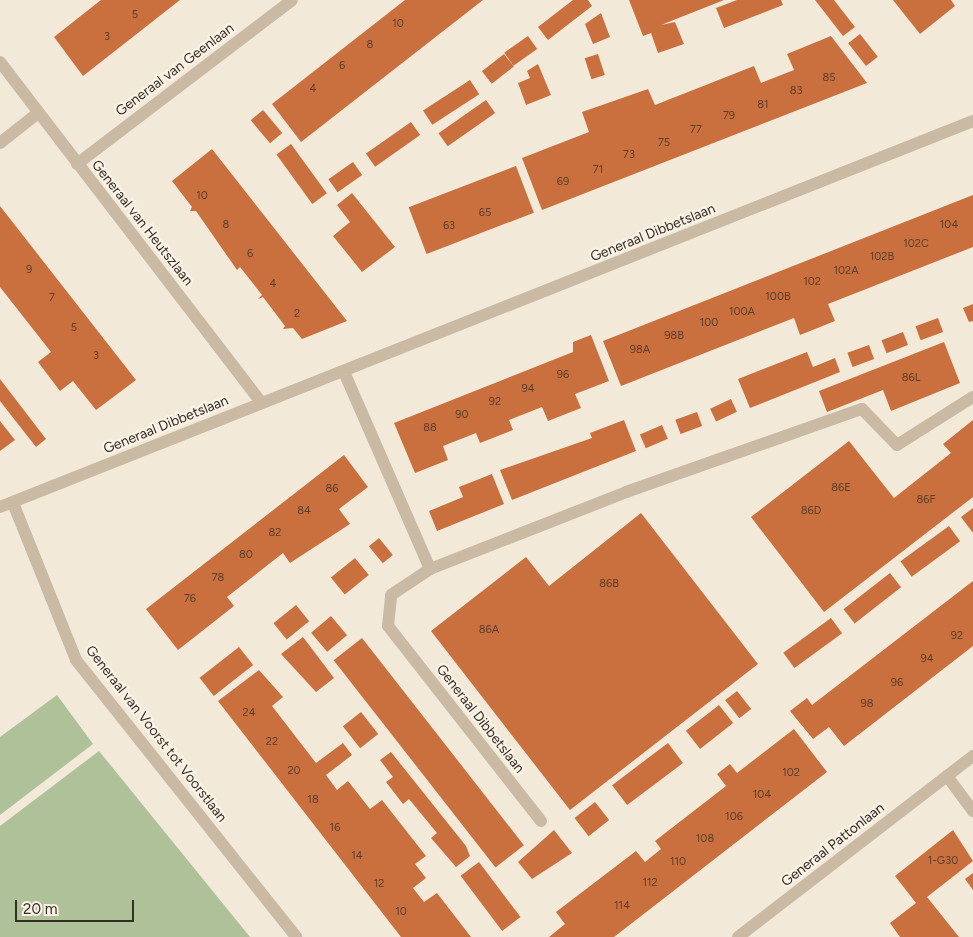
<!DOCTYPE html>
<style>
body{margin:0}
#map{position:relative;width:973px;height:937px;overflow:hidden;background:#f2e9d9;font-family:Figtree,sans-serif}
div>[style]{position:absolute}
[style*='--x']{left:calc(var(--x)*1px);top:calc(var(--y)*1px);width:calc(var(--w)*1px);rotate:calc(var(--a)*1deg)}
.green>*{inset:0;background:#afc198}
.building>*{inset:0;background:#ca703f;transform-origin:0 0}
.minor>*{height:12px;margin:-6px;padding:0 6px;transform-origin:6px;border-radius:6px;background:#cabaa4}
span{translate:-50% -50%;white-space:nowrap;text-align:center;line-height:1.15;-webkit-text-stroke:4.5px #faf2e5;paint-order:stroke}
.number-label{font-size:11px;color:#5a3e2c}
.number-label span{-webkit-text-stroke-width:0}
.street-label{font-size:14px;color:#352d26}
.scale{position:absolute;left:15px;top:900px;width:119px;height:22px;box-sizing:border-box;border:2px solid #352d26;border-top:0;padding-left:6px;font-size:15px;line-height:18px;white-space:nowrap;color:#352d26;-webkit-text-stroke:4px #faf2e5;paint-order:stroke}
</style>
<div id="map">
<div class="green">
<div style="clip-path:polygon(57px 695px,93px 744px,0 815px,0 737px)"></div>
<div style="clip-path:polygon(99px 751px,250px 937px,0 937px,0 826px)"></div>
</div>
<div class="building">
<div style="clip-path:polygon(101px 0,180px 0,83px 76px,54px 37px)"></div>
<div style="clip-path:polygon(405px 0,483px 0,301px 142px,272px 104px)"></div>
<div style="clip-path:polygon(573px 0,588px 0,592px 6px,548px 40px,538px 27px)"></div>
<div style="clip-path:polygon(629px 0,724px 0,661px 25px,675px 22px,684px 44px,658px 53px,651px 33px,643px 36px)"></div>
<div style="clip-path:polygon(737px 0,781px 0,783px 5px,724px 28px,716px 8px)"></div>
<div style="clip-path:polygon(815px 0,834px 0,855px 27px,843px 36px)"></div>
<div style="clip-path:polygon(893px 0,951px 0,955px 6px,920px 34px)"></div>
<div style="clip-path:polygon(601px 13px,610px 37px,593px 44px,585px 24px)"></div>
<div style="left:860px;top:34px;width:29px;height:15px;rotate:52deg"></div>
<div style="left:528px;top:36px;width:16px;height:29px;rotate:55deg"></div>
<div style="clip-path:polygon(831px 36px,867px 83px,542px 210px,522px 158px,589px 132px,582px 112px,648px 89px,655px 105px,754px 66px,761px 83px,794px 70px,787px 54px)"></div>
<div style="left:504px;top:54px;width:16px;height:28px;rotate:52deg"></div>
<div style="left:598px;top:54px;width:22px;height:14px;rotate:72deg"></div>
<div style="clip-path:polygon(538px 64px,551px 95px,526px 105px,518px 83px,530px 78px,527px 71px)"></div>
<div style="left:470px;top:80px;width:17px;height:56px;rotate:57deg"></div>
<div style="left:486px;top:100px;width:16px;height:58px;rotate:55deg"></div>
<div style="left:263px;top:110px;width:30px;height:16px;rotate:50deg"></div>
<div style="left:411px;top:122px;width:16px;height:55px;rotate:55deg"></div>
<div style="left:291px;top:144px;width:61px;height:18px;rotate:54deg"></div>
<div style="clip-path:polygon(212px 149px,329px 298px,347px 321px,302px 339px,293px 328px,283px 329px,285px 326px,263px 297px,258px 299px,262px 295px,240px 267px,237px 270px,196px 211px,190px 211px,192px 207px,172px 181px)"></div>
<div style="left:353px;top:162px;width:16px;height:30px;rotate:55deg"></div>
<div style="left:516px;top:166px;width:50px;height:115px;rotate:69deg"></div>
<div style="clip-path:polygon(352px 193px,395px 247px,362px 272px,333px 236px,350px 222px,337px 205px)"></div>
<div style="clip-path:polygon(973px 195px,973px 247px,828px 304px,835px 321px,800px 335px,794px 318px,621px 386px,603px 341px)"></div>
<div style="clip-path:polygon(0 206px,136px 380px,96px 410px,73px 381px,60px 391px,38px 362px,51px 352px,0 287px)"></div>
<div style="clip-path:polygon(973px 304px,973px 321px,969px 322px,963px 308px)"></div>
<div style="left:938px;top:318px;width:15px;height:24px;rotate:70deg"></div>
<div style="left:903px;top:332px;width:14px;height:23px;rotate:69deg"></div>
<div style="clip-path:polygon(591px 335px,609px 381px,575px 394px,581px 408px,548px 421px,542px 407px,509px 420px,513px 430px,480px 443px,476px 433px,443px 446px,448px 460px,415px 473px,394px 423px,573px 352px,573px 342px)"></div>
<div style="clip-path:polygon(944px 342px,960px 383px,891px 411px,883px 390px,827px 412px,819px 391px)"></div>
<div style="left:869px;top:345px;width:15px;height:23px;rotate:70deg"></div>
<div style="clip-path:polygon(807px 352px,813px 367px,835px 358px,840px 372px,750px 408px,738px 379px)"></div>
<div style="clip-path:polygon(0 379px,46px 439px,36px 447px,0 401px)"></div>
<div style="left:731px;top:399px;width:14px;height:23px;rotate:65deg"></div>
<div style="left:697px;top:412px;width:15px;height:23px;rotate:70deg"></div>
<div style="clip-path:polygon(624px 420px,636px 451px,512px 500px,500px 470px,592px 438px,590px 433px)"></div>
<div style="clip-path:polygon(973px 420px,973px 497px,824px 612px,751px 517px,849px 441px,894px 498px,951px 453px,943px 444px)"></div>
<div style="clip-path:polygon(0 421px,15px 440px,0 451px)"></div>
<div style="left:662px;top:425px;width:15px;height:24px;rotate:67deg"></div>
<div style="clip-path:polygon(344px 455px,368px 487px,339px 509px,350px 524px,290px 563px,283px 553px,227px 597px,234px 606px,178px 650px,146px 609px)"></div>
<div style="clip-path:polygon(492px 474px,504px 504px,437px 531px,429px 511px,463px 497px,459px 487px)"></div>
<div style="clip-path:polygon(973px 508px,973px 533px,961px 517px)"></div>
<div style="clip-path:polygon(641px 513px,758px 664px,570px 810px,431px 631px,526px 557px,549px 586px)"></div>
<div style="left:949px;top:526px;width:19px;height:60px;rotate:54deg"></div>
<div style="left:379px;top:538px;width:22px;height:13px;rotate:51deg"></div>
<div style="left:355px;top:558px;width:22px;height:31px;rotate:51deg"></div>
<div style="left:890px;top:573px;width:18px;height:59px;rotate:52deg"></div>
<div style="clip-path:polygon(973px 581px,973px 646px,844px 746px,829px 727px,813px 739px,790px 711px,807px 698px,812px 705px)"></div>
<div style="left:296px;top:605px;width:21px;height:29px;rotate:51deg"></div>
<div style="left:331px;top:616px;width:25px;height:26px;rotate:50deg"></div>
<div style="left:831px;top:618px;width:19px;height:59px;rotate:54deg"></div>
<div style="clip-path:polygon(303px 637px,334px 678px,316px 692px,281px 654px)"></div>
<div style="left:362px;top:638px;width:263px;height:36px;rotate:52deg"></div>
<div style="left:239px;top:647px;width:23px;height:50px;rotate:52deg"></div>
<div style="clip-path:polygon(259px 670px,283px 697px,272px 706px,316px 763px,343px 743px,352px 755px,326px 775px,337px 790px,348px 781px,370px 809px,382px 800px,426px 856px,415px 864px,426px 878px,413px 888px,424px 902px,437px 893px,471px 937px,401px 937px,218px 701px)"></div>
<div style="left:737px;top:691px;width:23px;height:15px;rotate:52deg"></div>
<div style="left:719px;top:705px;width:23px;height:42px;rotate:52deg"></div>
<div style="left:361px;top:712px;width:28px;height:23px;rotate:52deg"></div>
<div style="clip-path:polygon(794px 729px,827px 772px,614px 937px,549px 937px,565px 924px,556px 912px,636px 851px,645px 862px,661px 849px,655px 841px,726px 786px,717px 774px,730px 764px,737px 773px)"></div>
<div style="left:668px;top:743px;width:25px;height:70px;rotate:53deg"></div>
<div style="clip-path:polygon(391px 752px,466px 846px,470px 856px,456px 867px,431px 838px,437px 833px,409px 799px,403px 804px,386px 782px,393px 777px,380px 760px)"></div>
<div style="left:595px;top:802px;width:23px;height:26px;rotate:52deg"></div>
<div style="clip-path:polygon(554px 830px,572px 853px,532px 879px,518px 862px)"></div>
<div style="clip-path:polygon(953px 830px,973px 861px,927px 897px,959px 937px,900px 937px,890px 923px,916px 903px,895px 876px)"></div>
<div style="left:479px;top:862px;width:69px;height:23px;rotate:53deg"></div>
<div style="clip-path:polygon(973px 873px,973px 890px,965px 879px)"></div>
</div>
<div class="minor">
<div style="--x:0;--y:62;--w:429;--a:52.5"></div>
<div style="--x:0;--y:143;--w:48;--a:-38.3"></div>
<div style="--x:77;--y:164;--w:270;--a:-37.3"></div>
<div style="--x:344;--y:372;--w:215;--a:66.4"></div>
<div style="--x:13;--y:503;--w:169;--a:68.1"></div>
<div style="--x:76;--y:660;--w:354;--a:51.5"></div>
<div style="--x:0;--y:507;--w:1047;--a:-21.64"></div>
<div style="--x:947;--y:776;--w:44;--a:53.4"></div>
<div style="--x:541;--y:821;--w:248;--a:-128.1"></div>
<div style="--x:388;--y:626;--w:31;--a:-84"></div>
<div style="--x:391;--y:595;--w:47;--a:-33.7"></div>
<div style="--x:430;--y:569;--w:211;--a:-21.4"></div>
<div style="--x:626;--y:492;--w:250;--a:-19.4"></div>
<div style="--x:862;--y:409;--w:50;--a:45.8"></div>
<div style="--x:897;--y:445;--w:90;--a:-32.3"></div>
<div style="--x:738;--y:937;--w:297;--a:-37.6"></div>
</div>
<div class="number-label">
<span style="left:135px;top:15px">5</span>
<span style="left:398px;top:24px">10</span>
<span style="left:107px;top:37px">3</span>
<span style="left:370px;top:45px">8</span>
<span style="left:342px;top:66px">6</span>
<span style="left:829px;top:78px">85</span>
<span style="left:313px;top:89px">4</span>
<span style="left:796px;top:91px">83</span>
<span style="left:763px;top:105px">81</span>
<span style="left:729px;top:116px">79</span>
<span style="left:696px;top:130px">77</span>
<span style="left:664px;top:143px">75</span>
<span style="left:629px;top:155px">73</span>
<span style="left:598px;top:170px">71</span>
<span style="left:563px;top:182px">69</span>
<span style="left:202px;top:196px">10</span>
<span style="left:485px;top:213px">65</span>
<span style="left:226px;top:225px">8</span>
<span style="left:949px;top:225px">104</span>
<span style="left:449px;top:226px">63</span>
<span style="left:916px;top:244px">102C</span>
<span style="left:250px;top:254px">6</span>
<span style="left:882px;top:257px">102B</span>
<span style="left:29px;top:270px">9</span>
<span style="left:846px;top:271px">102A</span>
<span style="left:812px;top:282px">102</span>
<span style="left:273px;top:284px">4</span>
<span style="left:778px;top:297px">100B</span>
<span style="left:52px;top:298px">7</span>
<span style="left:742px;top:312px">100A</span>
<span style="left:297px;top:314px">2</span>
<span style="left:709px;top:323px">100</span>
<span style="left:74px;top:328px">5</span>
<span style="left:674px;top:336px">98B</span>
<span style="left:640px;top:350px">98A</span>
<span style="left:96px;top:356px">3</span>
<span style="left:563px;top:375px">96</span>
<span style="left:911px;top:378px">86L</span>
<span style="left:528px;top:389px">94</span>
<span style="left:495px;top:402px">92</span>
<span style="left:462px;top:415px">90</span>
<span style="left:430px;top:428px">88</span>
<span style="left:841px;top:488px">86E</span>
<span style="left:332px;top:489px">86</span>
<span style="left:926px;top:500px">86F</span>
<span style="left:304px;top:511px">84</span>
<span style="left:811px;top:511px">86D</span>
<span style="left:275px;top:533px">82</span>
<span style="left:246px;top:555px">80</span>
<span style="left:218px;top:578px">78</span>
<span style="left:609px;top:584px">86B</span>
<span style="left:190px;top:599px">76</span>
<span style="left:489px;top:630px">86A</span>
<span style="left:957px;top:636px">92</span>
<span style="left:927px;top:659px">94</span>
<span style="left:897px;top:683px">96</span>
<span style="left:867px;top:704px">98</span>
<span style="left:249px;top:713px">24</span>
<span style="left:272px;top:742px">22</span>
<span style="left:294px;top:771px">20</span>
<span style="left:791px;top:773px">102</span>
<span style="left:762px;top:795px">104</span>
<span style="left:313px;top:800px">18</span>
<span style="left:734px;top:817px">106</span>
<span style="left:335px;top:828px">16</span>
<span style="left:705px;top:839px">108</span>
<span style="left:357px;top:856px">14</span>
<span style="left:943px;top:861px">1-G30</span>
<span style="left:678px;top:862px">110</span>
<span style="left:650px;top:883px">112</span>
<span style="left:379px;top:884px">12</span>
<span style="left:622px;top:906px">114</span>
<span style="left:401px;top:912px">10</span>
</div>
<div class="street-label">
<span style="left:175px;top:70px;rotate:-37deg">Generaal van Geenlaan</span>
<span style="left:142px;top:223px;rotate:52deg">Generaal van Heutszlaan</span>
<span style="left:653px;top:233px;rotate:-22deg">Generaal Dibbetslaan</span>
<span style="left:166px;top:425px;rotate:-22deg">Generaal Dibbetslaan</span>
<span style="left:480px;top:719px;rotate:52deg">Generaal Dibbetslaan</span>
<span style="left:156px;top:734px;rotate:52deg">Generaal van Voorst tot Voorstlaan</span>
<span style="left:833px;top:845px;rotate:-38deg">Generaal Pattonlaan</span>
</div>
<div class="scale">20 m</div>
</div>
